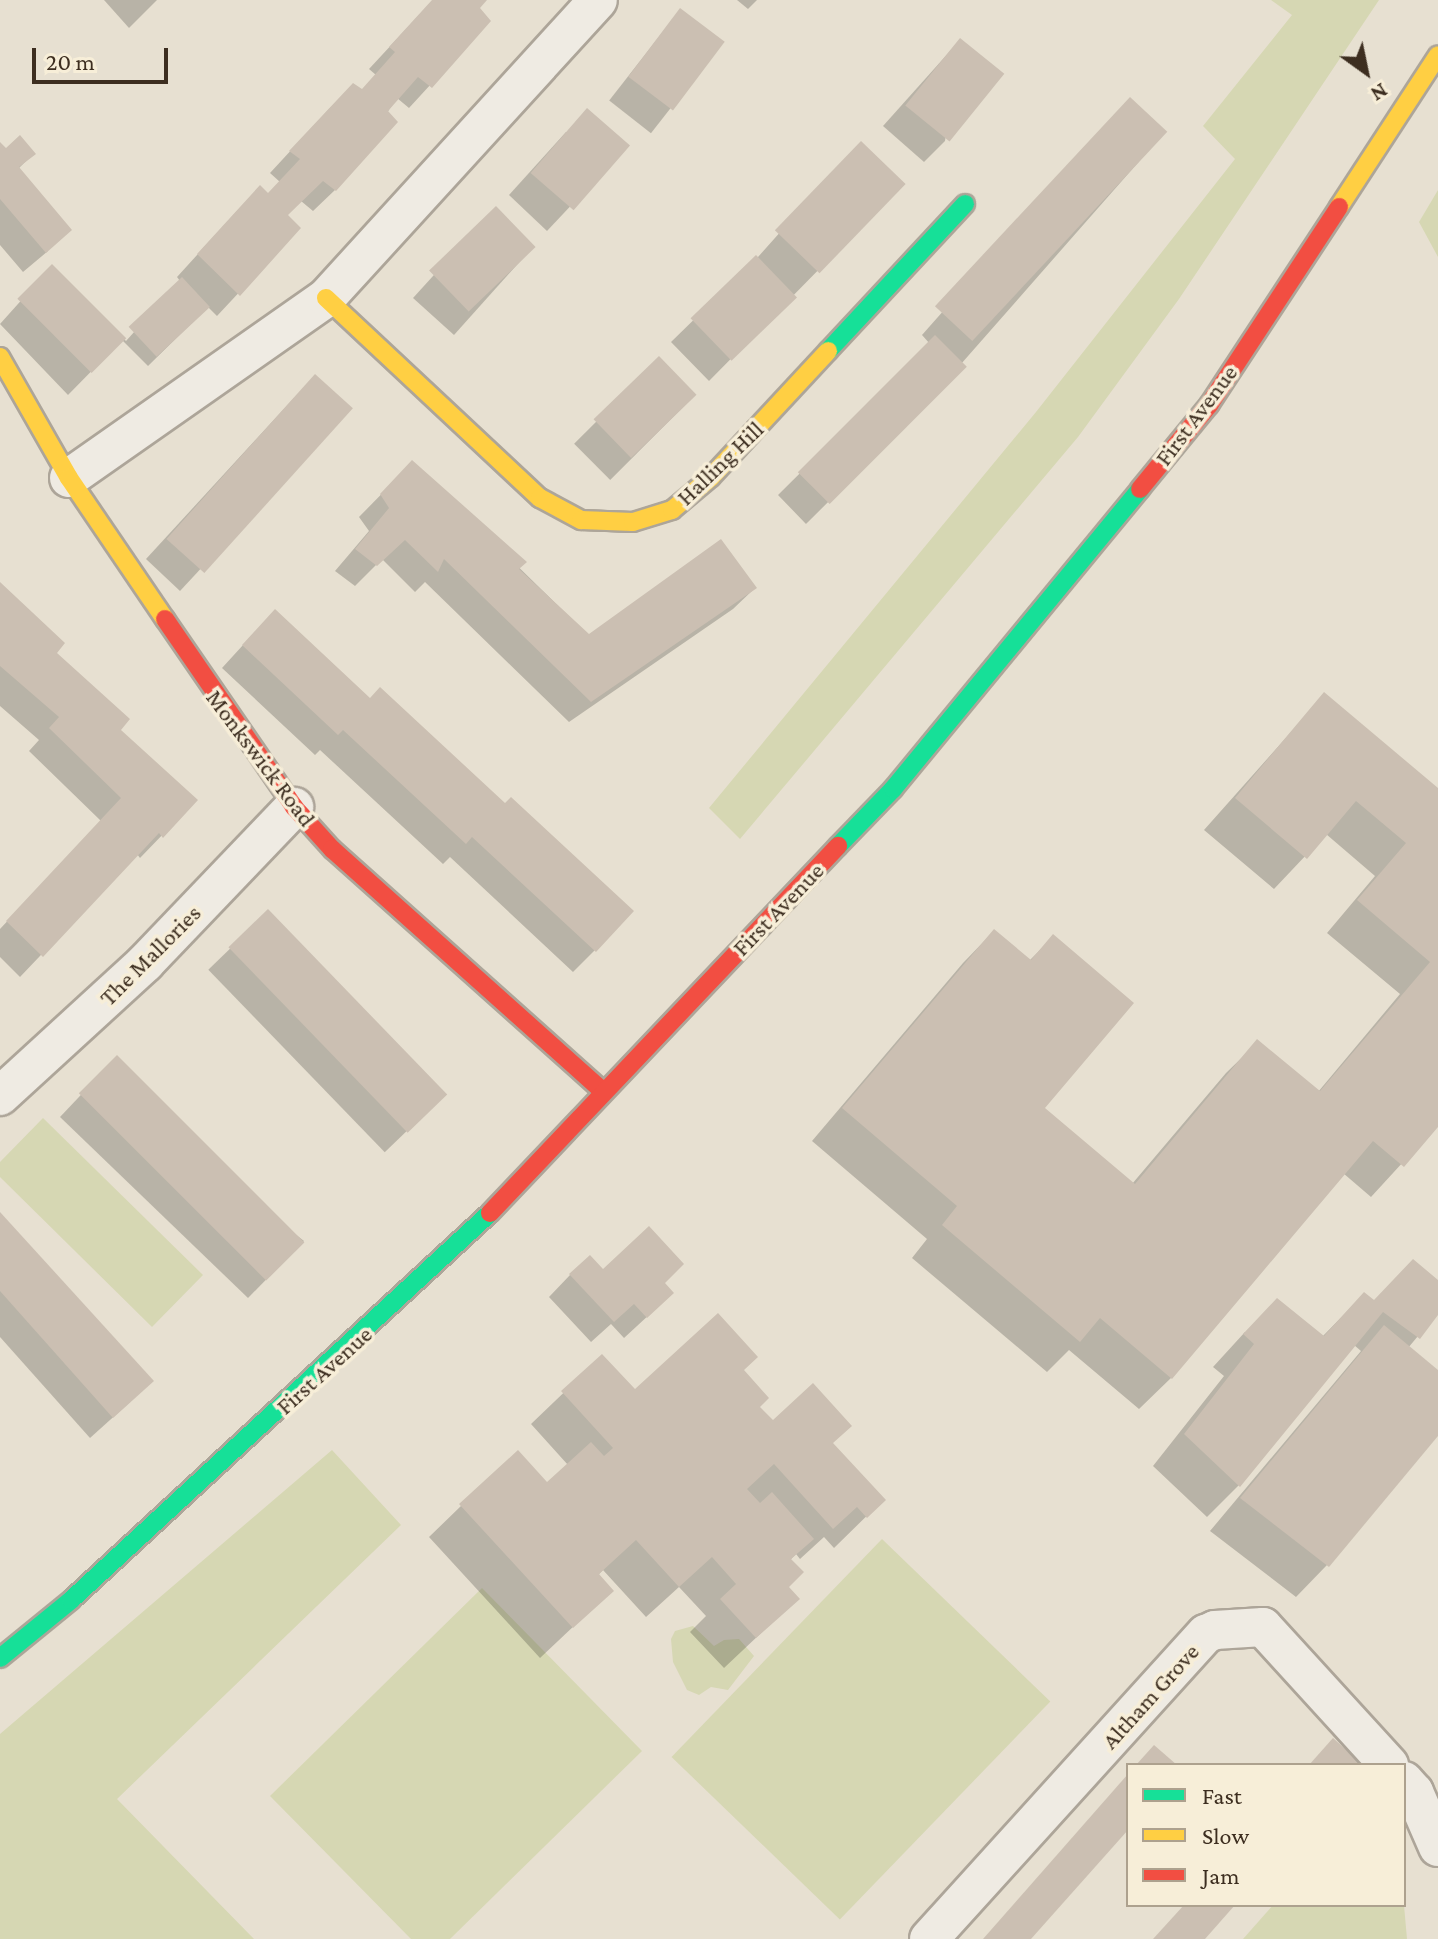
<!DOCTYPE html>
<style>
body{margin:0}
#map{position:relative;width:1438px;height:1939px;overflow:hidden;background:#e7e0d1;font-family:"Crimson Pro",serif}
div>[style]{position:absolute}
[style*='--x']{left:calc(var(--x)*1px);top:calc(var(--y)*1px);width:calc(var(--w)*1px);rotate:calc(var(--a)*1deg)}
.green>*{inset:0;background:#d6d7b3;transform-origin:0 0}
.shadow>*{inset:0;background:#0003;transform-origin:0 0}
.building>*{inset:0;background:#cbbfb2;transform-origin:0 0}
.roads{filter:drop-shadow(2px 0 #ada599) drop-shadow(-2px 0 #ada599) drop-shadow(0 2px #ada599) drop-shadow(0 -2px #ada599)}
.street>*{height:38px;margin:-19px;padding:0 19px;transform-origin:19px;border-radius:19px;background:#efebe3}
.fast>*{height:18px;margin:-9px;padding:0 9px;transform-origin:9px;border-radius:9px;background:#16e098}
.slow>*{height:18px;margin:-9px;padding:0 9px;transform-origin:9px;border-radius:9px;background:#ffcf43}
.jam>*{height:18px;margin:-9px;padding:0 9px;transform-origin:9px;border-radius:9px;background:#f24e42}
span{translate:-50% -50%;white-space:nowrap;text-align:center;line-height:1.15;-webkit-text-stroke:7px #f7eed8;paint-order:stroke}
.street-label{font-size:24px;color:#3d2e20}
.legend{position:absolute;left:1126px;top:1763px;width:280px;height:144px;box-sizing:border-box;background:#f7eed8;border:2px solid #ada18e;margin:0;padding:10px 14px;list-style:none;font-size:24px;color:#3d2e20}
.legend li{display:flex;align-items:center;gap:16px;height:40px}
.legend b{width:40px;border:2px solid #ada18e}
.north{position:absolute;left:1326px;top:32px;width:80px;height:80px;-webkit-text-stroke:6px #f7eed8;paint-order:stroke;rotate:147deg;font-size:22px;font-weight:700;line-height:32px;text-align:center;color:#3d2e20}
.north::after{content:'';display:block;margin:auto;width:28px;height:36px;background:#3d2e20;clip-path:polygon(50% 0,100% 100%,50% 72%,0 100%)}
.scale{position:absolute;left:32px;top:48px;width:136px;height:36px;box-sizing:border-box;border:4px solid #3d2e20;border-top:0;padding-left:10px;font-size:24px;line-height:28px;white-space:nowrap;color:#3d2e20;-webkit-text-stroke:6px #f7eed8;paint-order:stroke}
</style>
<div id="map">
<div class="green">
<div style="clip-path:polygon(1271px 0,1379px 0,1179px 299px,1078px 437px,740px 839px,709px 808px,1036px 412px,1235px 159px,1203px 126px,1292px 15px)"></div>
<div style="clip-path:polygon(1438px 190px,1438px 257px,1419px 222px)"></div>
<div style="clip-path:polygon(43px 1118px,203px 1275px,152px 1327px,0 1177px,0 1162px)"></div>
<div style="clip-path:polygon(332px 1450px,401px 1525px,117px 1799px,254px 1939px,0 1939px,0 1734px)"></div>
<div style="left:882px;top:1539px;width:234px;height:303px;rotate:44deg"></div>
<div style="clip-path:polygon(482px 1588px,642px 1751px,450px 1939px,411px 1939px,270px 1796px)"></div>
<div style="clip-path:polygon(693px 1626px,714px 1646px,724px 1640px,739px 1639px,754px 1656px,728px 1690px,711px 1687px,699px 1695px,687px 1690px,673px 1662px,671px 1639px,675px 1631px)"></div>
<div style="clip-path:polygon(1273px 1905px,1404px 1905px,1407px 1939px,1243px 1939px)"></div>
</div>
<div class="shadow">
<div style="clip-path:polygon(104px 0,157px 0,129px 28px)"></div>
<div style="clip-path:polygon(433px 0,485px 0,478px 8px,489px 21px,409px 108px,397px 98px,335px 190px,313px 211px,301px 201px,286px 215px,299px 228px,217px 316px,208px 307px,148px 366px,122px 340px,68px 395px,0 324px,52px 266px,126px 341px,180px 281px,177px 277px,238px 210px,267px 195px,280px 182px,270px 173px,331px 107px,361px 91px,376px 75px,369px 69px)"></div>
<div style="clip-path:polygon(737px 0,757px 0,748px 9px)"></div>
<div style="left:680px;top:10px;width:53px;height:115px;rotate:38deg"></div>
<div style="clip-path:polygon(960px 40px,945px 141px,924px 162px,883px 126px)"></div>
<div style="clip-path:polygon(1130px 100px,1164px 133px,961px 364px,964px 367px,806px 524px,778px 495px,930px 344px,922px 335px)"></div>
<div style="clip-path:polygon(566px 132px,627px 146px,547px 231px,509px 195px)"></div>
<div style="clip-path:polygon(0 145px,6px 151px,33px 154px,18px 169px,48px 251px,23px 272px,0 245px)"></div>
<div style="clip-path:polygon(840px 165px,903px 184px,709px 381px,671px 342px,758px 257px)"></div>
<div style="clip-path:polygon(474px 231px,533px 247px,454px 335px,413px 298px)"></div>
<div style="left:659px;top:359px;width:51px;height:120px;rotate:45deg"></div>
<div style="clip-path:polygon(294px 398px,350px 408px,180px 591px,146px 559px)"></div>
<div style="clip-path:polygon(412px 463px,589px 636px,755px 588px,733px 609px,569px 722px,425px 582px,415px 592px,382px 559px,355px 586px,335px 571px,369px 531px,359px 517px)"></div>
<div style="clip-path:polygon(0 585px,118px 730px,196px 800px,140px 858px,137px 854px,20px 977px,0 957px,0 929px,101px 821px,29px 751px,39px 740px,0 706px)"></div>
<div style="clip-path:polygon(254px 633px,369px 700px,595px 950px,573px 972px,450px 857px,443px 864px,320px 750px,315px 755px,222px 668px)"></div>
<div style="clip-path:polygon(1324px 695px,1438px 789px,1438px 1124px,1371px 1197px,1343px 1173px,1171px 1378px,1139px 1409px,1069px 1350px,1047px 1372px,912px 1258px,927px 1239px,812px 1141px,963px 963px,994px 931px,1029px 961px,1053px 937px,1042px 1108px,1132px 1184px,1226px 1073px,1258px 1042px,1318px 1092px,1400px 994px,1327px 933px,1375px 876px,1326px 834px,1274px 889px,1204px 830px)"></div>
<div style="left:268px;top:912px;width:254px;height:83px;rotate:46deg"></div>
<div style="clip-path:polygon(96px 1079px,304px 1241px,248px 1298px,60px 1117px)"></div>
<div style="clip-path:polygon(0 1215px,130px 1402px,90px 1438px,0 1337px)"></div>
<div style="clip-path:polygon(603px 1272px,662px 1283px,650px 1314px,624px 1338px,611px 1324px,591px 1342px,549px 1297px,570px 1275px)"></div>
<div style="clip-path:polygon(1438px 1283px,1438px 1312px,1408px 1348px,1438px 1373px,1438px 1433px,1327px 1565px,1296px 1597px,1210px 1531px,1361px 1351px,1354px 1345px,1239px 1485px,1207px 1517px,1153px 1466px,1224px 1376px,1213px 1367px,1245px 1332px,1322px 1337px,1364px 1294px,1373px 1302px)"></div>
<div style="clip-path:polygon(602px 1356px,635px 1392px,742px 1370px,758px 1407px,772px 1423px,831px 1444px,883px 1500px,834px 1548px,824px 1537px,800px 1559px,796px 1554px,790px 1560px,786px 1587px,797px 1599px,724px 1668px,690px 1632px,706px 1616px,679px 1587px,646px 1617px,603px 1570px,597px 1576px,611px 1591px,540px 1658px,429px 1537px,461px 1506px,547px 1485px,568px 1465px,531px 1424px)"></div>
</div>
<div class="building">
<div style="clip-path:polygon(432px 0,487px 0,480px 8px,491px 21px,432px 88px,418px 77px,388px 111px,398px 122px,336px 191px,323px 181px,288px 215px,301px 228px,240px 296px,197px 254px,260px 185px,268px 193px,300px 159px,289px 151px,353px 83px,362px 89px,395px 52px,389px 47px)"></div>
<div style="left:680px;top:8px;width:56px;height:86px;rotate:37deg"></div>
<div style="left:960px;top:38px;width:57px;height:87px;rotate:39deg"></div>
<div style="left:1130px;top:97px;width:51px;height:286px;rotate:43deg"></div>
<div style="left:587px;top:108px;width:57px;height:86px;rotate:41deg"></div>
<div style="clip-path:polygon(20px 135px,36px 154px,19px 167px,72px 230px,46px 253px,0 199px,0 142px,6px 148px)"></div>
<div style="left:861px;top:141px;width:62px;height:124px;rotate:44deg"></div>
<div style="left:496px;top:206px;width:57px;height:93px;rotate:46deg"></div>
<div style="left:756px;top:255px;width:59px;height:91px;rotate:46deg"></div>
<div style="left:52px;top:264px;width:105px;height:49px;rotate:45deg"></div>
<div style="left:182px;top:277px;width:41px;height:73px;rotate:47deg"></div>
<div style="left:935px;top:335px;width:45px;height:194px;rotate:45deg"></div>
<div style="left:659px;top:356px;width:54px;height:91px;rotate:46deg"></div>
<div style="left:315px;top:374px;width:51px;height:222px;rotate:42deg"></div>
<div style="clip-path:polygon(412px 460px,527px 562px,519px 569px,589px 634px,721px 539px,757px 588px,591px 702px,444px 559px,438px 572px,405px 540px,377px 566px,355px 549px,389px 508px,380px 494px)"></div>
<div style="clip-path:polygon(0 582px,65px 643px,57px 653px,130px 719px,121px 730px,198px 800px,163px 838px,159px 833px,43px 957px,6px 921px,121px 798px,49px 728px,59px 717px,0 666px)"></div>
<div style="clip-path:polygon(275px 609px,370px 698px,380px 687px,505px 803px,511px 797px,634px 911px,596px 952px,472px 837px,466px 844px,343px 730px,338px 735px,242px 645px)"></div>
<div style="clip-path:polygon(1324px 692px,1438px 788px,1438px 1127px,1404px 1167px,1373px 1141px,1172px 1379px,1100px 1318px,1080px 1342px,942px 1225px,957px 1206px,842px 1108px,994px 929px,1031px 960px,1053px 934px,1134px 1003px,1045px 1108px,1135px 1184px,1257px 1039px,1320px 1091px,1430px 962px,1357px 900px,1406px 843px,1356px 801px,1307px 859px,1235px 798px)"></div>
<div style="left:268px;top:909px;width:258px;height:55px;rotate:46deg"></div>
<div style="left:117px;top:1055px;width:265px;height:54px;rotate:45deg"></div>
<div style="clip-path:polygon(0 1212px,154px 1381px,113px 1418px,0 1291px)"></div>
<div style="clip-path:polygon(649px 1226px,684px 1264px,665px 1283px,674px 1293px,647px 1318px,634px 1304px,614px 1322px,569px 1274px,590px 1255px,603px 1269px)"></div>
<div style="clip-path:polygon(1413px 1259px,1438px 1280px,1438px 1315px,1420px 1339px,1383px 1312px,1240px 1487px,1184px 1434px,1254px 1344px,1243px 1334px,1277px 1298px,1324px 1336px,1364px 1292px,1374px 1300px)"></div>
<div style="clip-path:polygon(718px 1313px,758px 1357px,744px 1370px,769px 1398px,760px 1407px,773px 1420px,813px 1383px,852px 1426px,833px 1443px,886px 1500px,867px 1518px,857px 1507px,833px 1529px,774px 1464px,747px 1489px,760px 1503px,772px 1492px,814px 1539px,791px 1559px,804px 1572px,789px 1587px,800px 1599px,756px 1638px,720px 1599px,736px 1584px,712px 1557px,679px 1587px,636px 1540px,599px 1574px,614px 1591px,573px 1628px,459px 1504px,518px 1450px,547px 1482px,591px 1442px,604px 1456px,613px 1448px,561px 1391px,602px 1354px,635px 1389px)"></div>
<div style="clip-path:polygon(1384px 1325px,1438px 1370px,1438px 1436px,1329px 1567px,1240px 1498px)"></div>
<div style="clip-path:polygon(1333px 1738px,1363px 1765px,1309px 1765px)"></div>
<div style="clip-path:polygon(1154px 1745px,1177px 1765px,1136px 1765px)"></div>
<div style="clip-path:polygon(1128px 1774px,1128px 1830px,1031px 1939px,983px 1939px)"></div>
<div style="clip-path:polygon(1184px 1905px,1235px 1905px,1205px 1939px,1153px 1939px)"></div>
</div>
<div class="roads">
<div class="street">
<div style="--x:69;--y:478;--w:314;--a:-35"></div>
<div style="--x:326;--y:298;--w:403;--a:-47.6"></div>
<div style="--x:0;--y:1096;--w:197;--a:-42.5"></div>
<div style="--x:145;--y:963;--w:216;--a:-46.3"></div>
<div style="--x:1404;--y:1781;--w:15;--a:48"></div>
<div style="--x:1414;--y:1792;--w:60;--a:66.4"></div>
<div style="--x:929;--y:1939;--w:412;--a:-47.8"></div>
<div style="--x:1206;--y:1634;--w:10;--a:-24"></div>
<div style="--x:1215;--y:1630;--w:48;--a:-3.6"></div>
<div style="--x:1263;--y:1627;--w:187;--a:47.6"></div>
</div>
<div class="fast">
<div style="--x:828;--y:351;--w:201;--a:-47"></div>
<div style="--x:838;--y:846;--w:79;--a:-46"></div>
<div style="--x:893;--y:789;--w:389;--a:-50.5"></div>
<div style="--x:0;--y:1658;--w:92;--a:-39.2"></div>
<div style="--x:71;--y:1600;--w:570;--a:-42.73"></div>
</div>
<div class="slow">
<div style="--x:1339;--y:207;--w:181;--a:-56.9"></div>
<div style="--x:326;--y:298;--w:293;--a:43.1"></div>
<div style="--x:540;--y:498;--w:47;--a:28.2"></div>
<div style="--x:581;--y:520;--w:52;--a:2.2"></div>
<div style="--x:633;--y:522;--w:41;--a:-17.1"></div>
<div style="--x:672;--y:510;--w:51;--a:-40.2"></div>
<div style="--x:711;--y:477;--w:172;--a:-47.1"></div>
<div style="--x:0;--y:357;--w:139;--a:60.3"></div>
<div style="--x:69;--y:478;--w:171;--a:55.8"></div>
</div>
<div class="jam">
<div style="--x:1140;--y:489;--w:109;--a:-50.6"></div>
<div style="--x:1209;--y:405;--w:237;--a:-56.7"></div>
<div style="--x:165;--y:619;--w:228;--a:55.5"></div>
<div style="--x:294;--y:807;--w:57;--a:47.9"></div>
<div style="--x:332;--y:849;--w:363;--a:41.8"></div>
<div style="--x:490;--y:1213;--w:506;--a:-46.52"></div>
</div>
</div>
<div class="street-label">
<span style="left:1196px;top:415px;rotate:-53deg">First Avenue</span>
<span style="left:720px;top:463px;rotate:-44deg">Halling Hill</span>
<span style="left:261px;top:758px;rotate:53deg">Monkswick Road</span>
<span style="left:778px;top:909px;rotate:-46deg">First Avenue</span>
<span style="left:150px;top:955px;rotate:-45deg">The Mallories</span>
<span style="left:324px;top:1370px;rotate:-42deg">First Avenue</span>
<span style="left:1150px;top:1696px;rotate:-48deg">Altham Grove</span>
</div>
<ul class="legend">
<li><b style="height:10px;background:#16e098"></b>Fast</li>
<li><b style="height:10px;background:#ffcf43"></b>Slow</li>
<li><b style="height:10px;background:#f24e42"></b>Jam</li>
</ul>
<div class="north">N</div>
<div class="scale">20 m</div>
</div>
